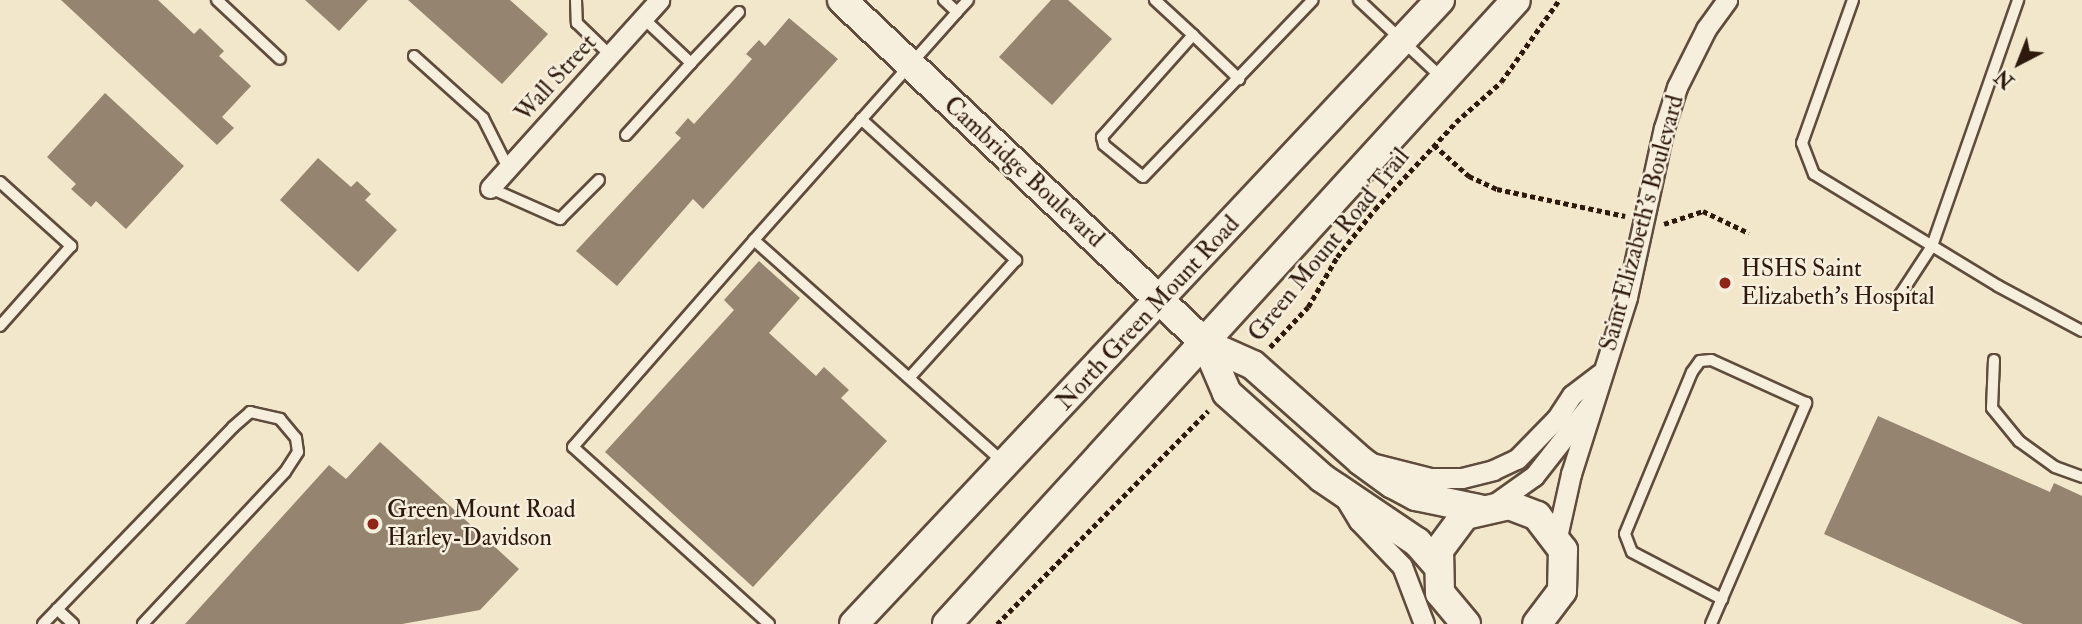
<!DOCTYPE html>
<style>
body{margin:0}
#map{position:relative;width:2082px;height:624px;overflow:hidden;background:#f2e7cb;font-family:"IM FELL Double Pica",serif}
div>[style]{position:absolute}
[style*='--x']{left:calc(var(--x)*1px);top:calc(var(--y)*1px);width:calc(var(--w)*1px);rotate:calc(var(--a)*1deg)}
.building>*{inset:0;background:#948470}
.path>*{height:4.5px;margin-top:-2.25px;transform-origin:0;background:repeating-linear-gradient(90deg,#2e190d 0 5px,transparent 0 8.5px)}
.roads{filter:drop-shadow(2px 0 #5f4c3c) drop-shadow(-2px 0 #5f4c3c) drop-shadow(0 2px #5f4c3c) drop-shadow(0 -2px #5f4c3c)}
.lane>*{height:10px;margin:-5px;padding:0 5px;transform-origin:5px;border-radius:5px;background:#f7efdd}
.street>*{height:19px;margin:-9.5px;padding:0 9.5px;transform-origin:9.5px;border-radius:9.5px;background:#f7efdd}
.secondary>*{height:28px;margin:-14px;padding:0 14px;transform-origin:14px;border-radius:14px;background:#f7efdd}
.dots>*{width:19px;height:19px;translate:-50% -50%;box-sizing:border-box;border:4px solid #f7efdd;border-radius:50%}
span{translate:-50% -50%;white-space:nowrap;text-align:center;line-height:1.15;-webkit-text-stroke:5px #f7efdd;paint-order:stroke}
.street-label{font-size:24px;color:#2e190d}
.poi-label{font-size:24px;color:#2e190d}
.left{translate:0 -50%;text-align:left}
.north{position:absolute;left:1984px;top:28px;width:70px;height:70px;-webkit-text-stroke:5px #f7efdd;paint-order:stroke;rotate:222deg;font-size:19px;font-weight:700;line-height:28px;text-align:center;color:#2e190d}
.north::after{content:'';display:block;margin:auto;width:24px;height:32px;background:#2e190d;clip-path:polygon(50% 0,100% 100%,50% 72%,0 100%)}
</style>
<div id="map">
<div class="building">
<div style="clip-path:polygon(61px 0,158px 0,194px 34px,200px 28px,224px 51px,219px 56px,251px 86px,222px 117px,234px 128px,217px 145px)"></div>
<div style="clip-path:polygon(305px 0,368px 0,339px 31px)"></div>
<div style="clip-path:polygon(408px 0,510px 0,548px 34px,502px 84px)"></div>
<div style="clip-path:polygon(1051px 0,1068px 0,1112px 39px,1052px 105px,999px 57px)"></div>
<div style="clip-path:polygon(789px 18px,838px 59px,703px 209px,693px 199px,617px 286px,576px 251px,681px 138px,675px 133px,688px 118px,694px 124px,731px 83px,752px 59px,746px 54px,759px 40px,765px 46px)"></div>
<div style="clip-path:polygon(105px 93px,184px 166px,126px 229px,96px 201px,91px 207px,71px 189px,76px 184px,47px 157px)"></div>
<div style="clip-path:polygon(318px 158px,351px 187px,357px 181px,371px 194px,365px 200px,397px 230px,358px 272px,280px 200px)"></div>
<div style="clip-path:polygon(759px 261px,800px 298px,769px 333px,816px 376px,824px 367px,849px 390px,841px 398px,887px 441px,753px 587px,605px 452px,734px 310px,724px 300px)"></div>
<div style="clip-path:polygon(1878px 416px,2050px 492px,2054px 483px,2082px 496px,2082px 624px,2023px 624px,1824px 534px)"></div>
<div style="clip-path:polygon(380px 442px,519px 569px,480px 610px,402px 624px,185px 624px,329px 465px,346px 479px)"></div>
</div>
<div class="path">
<div style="--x:1434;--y:145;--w:47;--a:41.5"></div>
<div style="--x:1469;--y:176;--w:31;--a:25"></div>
<div style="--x:1497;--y:189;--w:131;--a:11.9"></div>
<div style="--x:1664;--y:224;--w:41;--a:-18.4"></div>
<div style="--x:1703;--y:211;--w:51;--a:25.6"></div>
<div style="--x:1270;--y:347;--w:55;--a:-46.5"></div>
<div style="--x:1308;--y:307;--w:58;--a:-59.9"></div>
<div style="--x:1337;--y:257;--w:61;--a:-51.6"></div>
<div style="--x:1375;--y:209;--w:119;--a:-47"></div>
<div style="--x:1456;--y:122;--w:60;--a:-41.6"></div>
<div style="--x:1501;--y:82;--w:100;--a:-54.7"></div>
<div style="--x:997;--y:624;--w:300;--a:-45.3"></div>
</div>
<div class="roads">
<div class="lane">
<div style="--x:217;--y:0;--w:86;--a:43.1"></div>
<div style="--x:576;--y:0;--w:23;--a:88"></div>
<div style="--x:577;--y:23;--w:46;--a:44.1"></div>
<div style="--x:1155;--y:0;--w:52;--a:42.6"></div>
<div style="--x:1193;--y:35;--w:137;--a:131.7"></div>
<div style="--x:1102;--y:137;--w:8;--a:76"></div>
<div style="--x:1104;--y:145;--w:50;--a:39.4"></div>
<div style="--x:1143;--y:177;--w:245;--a:-46.2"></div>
<div style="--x:1359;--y:0;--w:115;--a:43.2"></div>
<div style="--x:1853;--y:0;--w:152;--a:109.6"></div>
<div style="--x:1802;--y:143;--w:33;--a:69"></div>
<div style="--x:1814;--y:174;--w:215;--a:31.3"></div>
<div style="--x:1998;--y:286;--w:95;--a:28.2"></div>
<div style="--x:957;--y:12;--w:16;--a:-47"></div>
<div style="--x:643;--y:18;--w:66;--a:43.2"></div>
<div style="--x:691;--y:63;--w:70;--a:-46.7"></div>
<div style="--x:1193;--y:35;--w:64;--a:43.7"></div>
<div style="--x:414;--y:56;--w:93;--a:41.9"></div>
<div style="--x:483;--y:118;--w:56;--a:63.4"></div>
<div style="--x:861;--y:119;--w:210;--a:42.3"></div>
<div style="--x:1016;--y:260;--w:159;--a:132.2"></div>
<div style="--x:626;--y:135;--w:97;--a:-47.9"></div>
<div style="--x:0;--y:182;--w:96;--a:42"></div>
<div style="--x:71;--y:246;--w:107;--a:131.6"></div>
<div style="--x:490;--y:188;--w:77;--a:23.9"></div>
<div style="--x:560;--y:219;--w:55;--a:-45"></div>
<div style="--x:754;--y:240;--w:305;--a:-48.3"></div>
<div style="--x:957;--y:12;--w:18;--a:-137"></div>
<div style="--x:1898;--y:298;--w:62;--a:-56.8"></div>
<div style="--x:1932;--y:246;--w:261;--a:-70.7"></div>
<div style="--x:1994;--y:360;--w:48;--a:92.4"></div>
<div style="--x:1992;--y:408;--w:43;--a:50.7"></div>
<div style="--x:2019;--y:441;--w:44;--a:35.8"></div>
<div style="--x:2055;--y:467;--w:29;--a:20"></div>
<div style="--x:57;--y:609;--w:22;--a:43"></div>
<div style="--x:43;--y:624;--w:274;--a:-46"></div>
<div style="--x:233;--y:427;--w:23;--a:-41"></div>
<div style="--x:250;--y:412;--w:31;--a:13"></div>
<div style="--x:280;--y:419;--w:25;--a:50"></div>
<div style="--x:296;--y:438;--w:14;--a:82"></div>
<div style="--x:298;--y:452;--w:24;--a:123"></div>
<div style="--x:285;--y:472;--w:208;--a:133.1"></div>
<div style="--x:769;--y:624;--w:264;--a:-137.9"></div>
<div style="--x:573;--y:447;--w:275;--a:-48.8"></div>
<div style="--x:754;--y:240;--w:332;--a:41.7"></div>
<div style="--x:1711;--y:624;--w:241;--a:-66.7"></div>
<div style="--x:1806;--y:403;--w:104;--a:-155.6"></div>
<div style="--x:1711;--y:360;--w:11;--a:175"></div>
<div style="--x:1700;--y:361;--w:14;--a:126"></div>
<div style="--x:1692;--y:372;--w:175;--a:112.5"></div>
<div style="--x:1625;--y:534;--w:19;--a:69"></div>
<div style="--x:1632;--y:552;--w:102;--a:27.6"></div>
</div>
<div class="street">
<div style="--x:490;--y:188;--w:253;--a:-48"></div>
<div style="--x:1371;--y:463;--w:61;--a:14.3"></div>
<div style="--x:1430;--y:478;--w:32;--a:0"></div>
<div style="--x:1462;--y:478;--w:32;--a:-14"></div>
<div style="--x:1493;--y:470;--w:26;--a:-25"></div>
<div style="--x:1517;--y:459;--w:57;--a:-45.7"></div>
<div style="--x:1557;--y:418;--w:27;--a:-57"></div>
<div style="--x:1572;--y:395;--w:35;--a:-37"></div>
<div style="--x:1345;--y:498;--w:27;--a:59"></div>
<div style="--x:1359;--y:521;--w:62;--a:46.3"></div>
<div style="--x:1402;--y:566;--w:62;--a:69.2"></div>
<div style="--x:1493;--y:505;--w:50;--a:-35.3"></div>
<div style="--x:1534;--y:476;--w:94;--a:-51.9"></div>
<div style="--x:1557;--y:537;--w:65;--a:-77.5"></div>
<div style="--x:1571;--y:474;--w:186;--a:-72.4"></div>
<div style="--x:1627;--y:297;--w:173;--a:-77.7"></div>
<div style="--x:1664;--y:128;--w:43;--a:-72.4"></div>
<div style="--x:1677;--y:87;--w:65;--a:-63.4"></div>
<div style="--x:1706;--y:29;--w:36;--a:-54"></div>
</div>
<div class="secondary">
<div style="--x:842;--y:0;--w:501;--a:43.38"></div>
<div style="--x:1206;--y:344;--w:51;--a:24.1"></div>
<div style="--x:1253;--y:365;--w:144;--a:41.6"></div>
<div style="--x:1361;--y:461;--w:39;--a:36"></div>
<div style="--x:1393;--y:484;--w:26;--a:28"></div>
<div style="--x:1416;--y:496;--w:64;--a:11.7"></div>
<div style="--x:1206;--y:344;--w:53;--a:66.8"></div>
<div style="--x:1227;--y:393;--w:127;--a:41.8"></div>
<div style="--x:1322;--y:478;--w:115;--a:34"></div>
<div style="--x:1417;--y:542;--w:29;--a:49"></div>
<div style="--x:854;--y:624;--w:856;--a:-46.8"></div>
<div style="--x:947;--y:624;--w:844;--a:-47.64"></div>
<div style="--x:1466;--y:624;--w:40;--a:-130"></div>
<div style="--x:1440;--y:593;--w:43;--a:-91.3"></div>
<div style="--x:1439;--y:550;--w:44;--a:-53.4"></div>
<div style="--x:1465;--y:515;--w:45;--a:-12.8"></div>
<div style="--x:1509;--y:505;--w:30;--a:21"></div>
<div style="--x:1537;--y:516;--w:43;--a:52.6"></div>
<div style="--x:1563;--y:550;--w:41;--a:91.4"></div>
<div style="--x:1562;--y:591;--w:41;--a:127.1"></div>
</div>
</div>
<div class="dots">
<div style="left:1725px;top:283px;background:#8f2418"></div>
<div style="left:373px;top:524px;background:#8f2418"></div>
</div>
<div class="street-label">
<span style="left:556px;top:78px;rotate:-48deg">Wall Street</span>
<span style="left:1024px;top:172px;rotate:43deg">Cambridge Boulevard</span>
<span style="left:1642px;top:223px;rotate:-75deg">Saint Elizabeth's Boulevard</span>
<span style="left:1329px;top:245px;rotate:-51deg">Green Mount Road Trail</span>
<span style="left:1148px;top:313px;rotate:-47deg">North Green Mount Road</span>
</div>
<div class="poi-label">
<span class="left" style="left:1741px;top:283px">HSHS Saint<br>Elizabeth's Hospital</span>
<span class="left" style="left:387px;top:524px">Green Mount Road<br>Harley-Davidson</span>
</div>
<div class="north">N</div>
</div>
